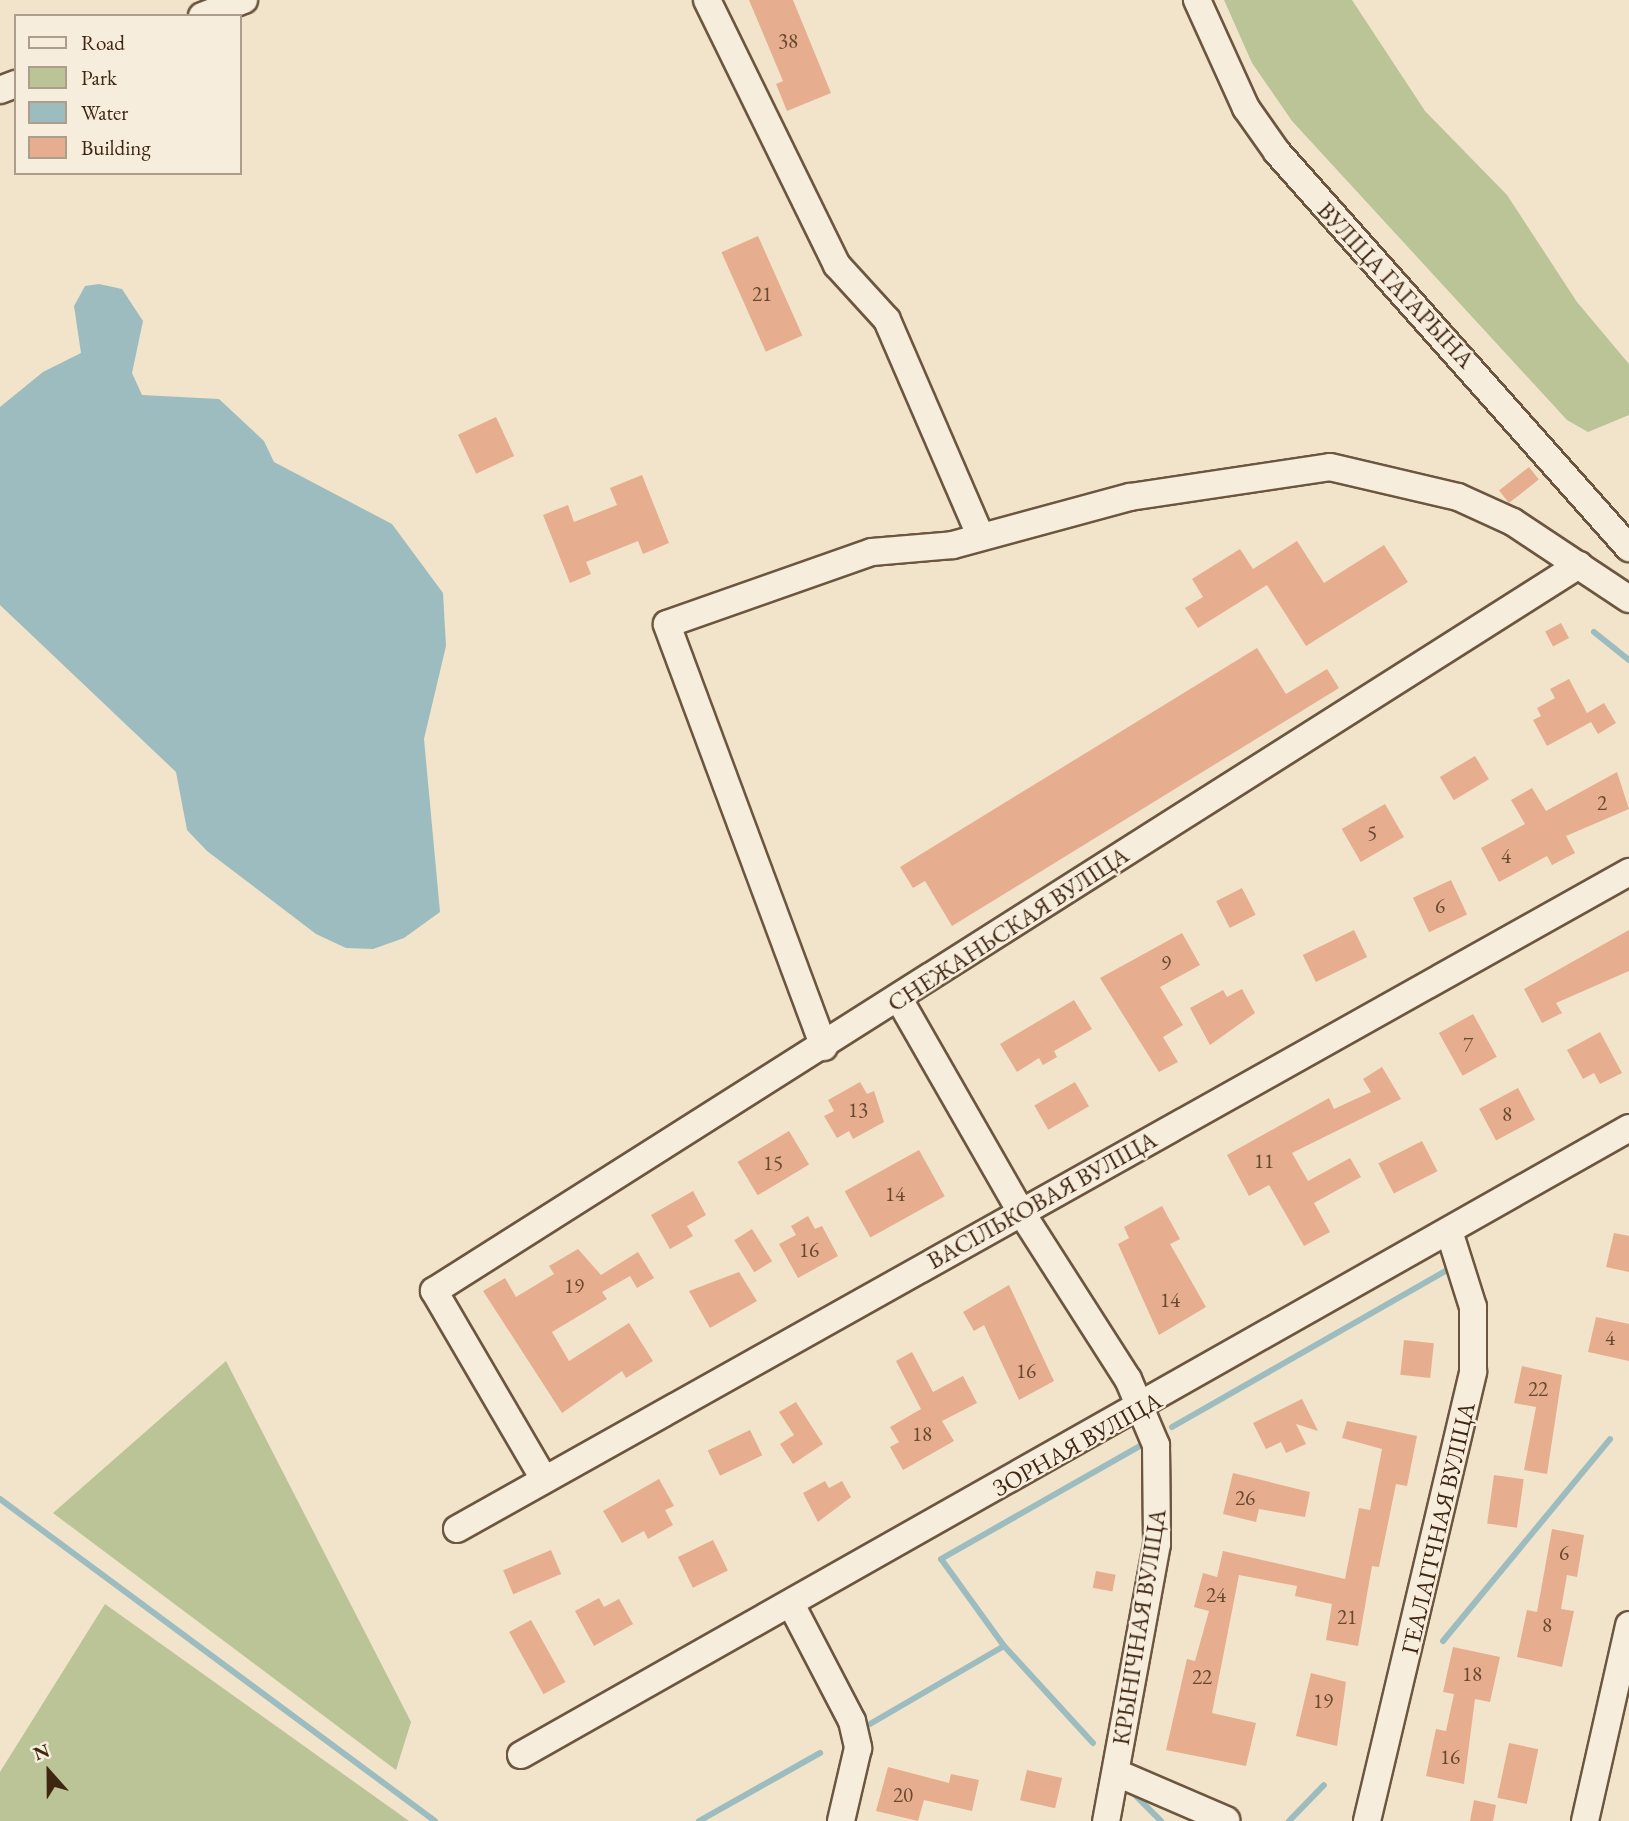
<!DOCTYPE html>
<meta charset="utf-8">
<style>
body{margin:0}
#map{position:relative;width:1629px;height:1821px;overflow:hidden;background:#f1e4cb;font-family:"EB Garamond",serif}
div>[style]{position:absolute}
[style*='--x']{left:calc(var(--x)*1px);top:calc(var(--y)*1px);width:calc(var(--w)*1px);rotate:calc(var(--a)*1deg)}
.green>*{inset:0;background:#bac497}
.water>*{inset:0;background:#9dbcbf}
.stream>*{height:6px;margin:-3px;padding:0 3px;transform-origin:3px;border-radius:3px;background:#9dbcbf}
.building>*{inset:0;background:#e6ae8e;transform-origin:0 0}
.roads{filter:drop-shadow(2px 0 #6c563f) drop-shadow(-2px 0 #6c563f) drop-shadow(0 2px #6c563f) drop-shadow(0 -2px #6c563f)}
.minor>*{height:26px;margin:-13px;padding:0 13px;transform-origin:13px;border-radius:13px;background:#f6eddd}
span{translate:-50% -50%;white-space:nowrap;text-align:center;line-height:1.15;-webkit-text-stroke:5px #f6eddd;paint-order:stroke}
.number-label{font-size:21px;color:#694830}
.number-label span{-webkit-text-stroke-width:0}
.street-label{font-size:24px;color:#3f2610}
.legend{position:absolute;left:14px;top:14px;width:228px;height:161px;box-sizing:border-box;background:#f6eddd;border:2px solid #ad9d8b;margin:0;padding:9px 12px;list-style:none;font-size:21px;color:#3f2610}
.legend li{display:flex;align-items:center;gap:14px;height:35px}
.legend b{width:35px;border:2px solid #ad9d8b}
.north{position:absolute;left:14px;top:1737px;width:70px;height:70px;-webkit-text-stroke:5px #f6eddd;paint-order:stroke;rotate:339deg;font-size:19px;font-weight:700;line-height:28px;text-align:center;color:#3f2610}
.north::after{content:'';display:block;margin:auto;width:24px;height:32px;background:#3f2610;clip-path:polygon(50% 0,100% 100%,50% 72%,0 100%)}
</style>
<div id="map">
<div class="green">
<div style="clip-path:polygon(1224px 0,1352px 0,1425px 111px,1507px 195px,1577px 302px,1629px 364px,1629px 415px,1588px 432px,1567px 420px,1292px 121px,1252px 63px)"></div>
<div style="clip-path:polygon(226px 1361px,411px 1722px,396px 1770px,53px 1513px)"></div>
<div style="clip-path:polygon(105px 1604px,409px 1821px,0 1821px,0 1772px)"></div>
</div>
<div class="water">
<div style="clip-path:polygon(99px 284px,122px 289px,143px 321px,132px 373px,142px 395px,219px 399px,264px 441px,274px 462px,392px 524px,443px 593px,446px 646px,424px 739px,440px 912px,404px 938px,373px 949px,346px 948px,316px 934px,207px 851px,187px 830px,176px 772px,0 605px,0 407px,43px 372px,81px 353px,74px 306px,85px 286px)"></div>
</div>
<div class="stream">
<div style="--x:1594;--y:632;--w:45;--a:38.7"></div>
<div style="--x:1172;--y:1427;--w:319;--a:-29.7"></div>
<div style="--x:0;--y:1499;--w:541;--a:36.51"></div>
<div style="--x:1443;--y:1641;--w:262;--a:-50.4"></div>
<div style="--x:870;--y:1724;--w:155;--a:-30.2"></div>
<div style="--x:1093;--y:1743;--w:132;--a:-132.5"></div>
<div style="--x:1004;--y:1646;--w:107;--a:-125.9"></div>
<div style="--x:941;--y:1559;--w:231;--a:-29.6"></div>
<div style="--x:1134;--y:1794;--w:38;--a:45"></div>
<div style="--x:699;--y:1821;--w:139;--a:-29.3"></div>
<div style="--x:1289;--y:1821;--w:50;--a:-45.8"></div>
</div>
<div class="building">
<div style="clip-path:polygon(749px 0,793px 0,831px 93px,787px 111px,776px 84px,783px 81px)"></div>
<div style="left:758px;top:236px;width:109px;height:40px;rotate:66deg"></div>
<div style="left:496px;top:417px;width:43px;height:42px;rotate:65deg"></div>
<div style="left:1529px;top:467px;width:16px;height:38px;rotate:52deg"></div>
<div style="clip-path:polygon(642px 475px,669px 543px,643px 554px,638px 541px,586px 562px,591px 574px,570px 583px,543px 515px,568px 505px,574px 522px,617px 505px,610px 488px)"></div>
<div style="clip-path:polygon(1297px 541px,1324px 583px,1384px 545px,1408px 582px,1306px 646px,1267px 585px,1198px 628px,1185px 608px,1203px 597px,1192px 579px,1240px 549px,1253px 569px)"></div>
<div style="left:1561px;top:623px;width:17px;height:18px;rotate:62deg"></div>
<div style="clip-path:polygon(1257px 648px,1286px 694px,1327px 669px,1339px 688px,952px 926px,925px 881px,913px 888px,900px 867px)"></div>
<div style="clip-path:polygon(1569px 679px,1587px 713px,1604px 703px,1616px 723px,1598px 734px,1591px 722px,1547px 746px,1533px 720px,1541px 716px,1537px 708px,1555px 698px,1550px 689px)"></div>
<div style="left:1475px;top:756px;width:27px;height:41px;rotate:59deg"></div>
<div style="clip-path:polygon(1617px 772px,1629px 809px,1566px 836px,1575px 853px,1552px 865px,1547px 856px,1499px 882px,1481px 848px,1525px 824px,1511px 800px,1532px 788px,1546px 811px)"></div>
<div style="left:1385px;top:804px;width:38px;height:50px;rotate:60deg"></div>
<div style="left:1451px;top:880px;width:38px;height:42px;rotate:65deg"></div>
<div style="left:1242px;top:888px;width:30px;height:29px;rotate:63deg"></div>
<div style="left:1354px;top:930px;width:30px;height:57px;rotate:64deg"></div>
<div style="clip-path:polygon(1629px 930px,1629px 971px,1556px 1003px,1562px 1013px,1542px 1023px,1524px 989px)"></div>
<div style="clip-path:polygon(1182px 933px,1200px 965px,1160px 987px,1183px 1025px,1163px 1037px,1178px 1062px,1159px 1072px,1100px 978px)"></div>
<div style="clip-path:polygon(1242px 989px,1255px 1013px,1210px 1045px,1190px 1008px,1223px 990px,1227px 997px)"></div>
<div style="clip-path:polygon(1074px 1000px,1092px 1029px,1054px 1051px,1057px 1057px,1043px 1065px,1039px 1058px,1017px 1072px,1000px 1044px)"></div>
<div style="left:1473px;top:1014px;width:49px;height:39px;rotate:61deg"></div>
<div style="clip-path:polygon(1600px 1032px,1622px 1073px,1600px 1084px,1594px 1073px,1583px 1079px,1567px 1050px)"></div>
<div style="clip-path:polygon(1382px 1067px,1401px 1099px,1292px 1153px,1308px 1181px,1350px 1158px,1361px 1177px,1314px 1203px,1330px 1232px,1304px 1246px,1269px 1185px,1249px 1196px,1227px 1155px,1329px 1098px,1334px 1109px,1371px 1092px,1363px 1079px)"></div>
<div style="clip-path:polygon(860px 1082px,867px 1094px,874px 1091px,884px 1122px,853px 1139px,849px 1131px,837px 1138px,824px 1116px,834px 1111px,828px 1100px)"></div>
<div style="left:1075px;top:1082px;width:28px;height:47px;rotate:60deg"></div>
<div style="left:1518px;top:1088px;width:36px;height:44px;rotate:62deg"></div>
<div style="left:789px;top:1131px;width:39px;height:60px;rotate:59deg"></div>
<div style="left:1422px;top:1141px;width:34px;height:49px;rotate:63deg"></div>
<div style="left:919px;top:1150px;width:53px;height:85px;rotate:61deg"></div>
<div style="clip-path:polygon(693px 1191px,706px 1215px,687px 1226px,693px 1236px,670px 1249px,651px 1215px)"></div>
<div style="clip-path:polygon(1162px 1206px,1180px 1239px,1170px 1244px,1206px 1307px,1159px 1335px,1118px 1244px,1129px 1238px,1124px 1227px)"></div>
<div style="clip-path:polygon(808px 1216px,815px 1229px,822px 1226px,838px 1256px,798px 1278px,779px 1244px,796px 1235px,791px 1226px)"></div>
<div style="left:752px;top:1229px;width:38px;height:21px;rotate:58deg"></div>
<div style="clip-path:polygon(1614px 1233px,1629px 1236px,1629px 1272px,1606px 1267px)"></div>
<div style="clip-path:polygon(578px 1249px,601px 1275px,638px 1252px,654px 1278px,637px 1288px,630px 1276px,602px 1292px,607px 1299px,552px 1332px,569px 1361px,629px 1323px,653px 1361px,626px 1378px,622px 1371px,562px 1413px,483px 1291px,505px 1278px,516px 1297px,554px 1274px,549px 1266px)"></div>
<div style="clip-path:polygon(739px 1272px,757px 1301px,710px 1328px,689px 1291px)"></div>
<div style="clip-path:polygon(1009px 1285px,1054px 1381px,1019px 1400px,984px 1325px,974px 1331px,963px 1312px)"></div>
<div style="clip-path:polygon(1596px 1317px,1629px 1324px,1629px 1361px,1588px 1352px)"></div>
<div style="left:1404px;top:1340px;width:30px;height:35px;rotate:6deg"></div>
<div style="clip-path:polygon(912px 1352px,933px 1392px,963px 1376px,977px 1403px,942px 1421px,954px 1441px,903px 1470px,890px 1447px,899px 1442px,890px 1427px,921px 1409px,896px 1361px)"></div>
<div style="clip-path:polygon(1522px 1366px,1562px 1375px,1547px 1474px,1524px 1470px,1536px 1407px,1514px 1403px)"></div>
<div style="clip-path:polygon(1302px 1399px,1318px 1431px,1296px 1424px,1306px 1444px,1286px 1453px,1281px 1442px,1266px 1449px,1253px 1423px)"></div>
<div style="clip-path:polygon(796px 1402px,823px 1444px,793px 1464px,780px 1444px,794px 1435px,779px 1412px)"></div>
<div style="clip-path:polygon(1347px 1421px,1417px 1436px,1407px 1486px,1396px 1484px,1379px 1567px,1372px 1566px,1358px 1646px,1326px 1640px,1332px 1604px,1295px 1596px,1297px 1586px,1239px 1575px,1212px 1713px,1256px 1723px,1246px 1766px,1166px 1750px,1187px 1659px,1195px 1661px,1209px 1611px,1194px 1607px,1203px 1573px,1217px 1577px,1223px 1551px,1345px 1579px,1359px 1508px,1370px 1510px,1382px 1449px,1342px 1438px)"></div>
<div style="left:750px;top:1430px;width:28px;height:47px;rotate:64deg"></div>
<div style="clip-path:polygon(1233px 1473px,1310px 1492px,1305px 1517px,1259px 1509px,1256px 1522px,1223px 1514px)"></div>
<div style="left:1494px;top:1475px;width:30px;height:49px;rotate:8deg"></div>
<div style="clip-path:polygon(659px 1479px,674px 1506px,665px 1510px,673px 1525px,648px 1539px,644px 1531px,622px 1543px,603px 1511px)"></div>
<div style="clip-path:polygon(825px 1481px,829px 1488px,842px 1481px,851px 1497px,818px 1522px,803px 1493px)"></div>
<div style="clip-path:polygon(1552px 1529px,1584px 1535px,1577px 1577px,1567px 1575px,1561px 1609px,1574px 1611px,1562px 1667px,1517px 1657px,1527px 1610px,1537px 1612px)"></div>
<div style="left:713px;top:1540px;width:34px;height:39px;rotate:64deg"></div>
<div style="left:551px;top:1550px;width:26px;height:52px;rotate:67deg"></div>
<div style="left:1096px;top:1571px;width:20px;height:17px;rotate:11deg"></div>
<div style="clip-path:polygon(599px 1598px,604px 1607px,619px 1599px,633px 1624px,594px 1646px,575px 1611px)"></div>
<div style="left:531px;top:1620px;width:71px;height:25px;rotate:61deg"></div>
<div style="clip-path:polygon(1453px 1647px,1500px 1657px,1490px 1702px,1475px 1699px,1464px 1784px,1426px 1776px,1436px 1729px,1446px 1731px,1454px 1694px,1443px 1692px)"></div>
<div style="clip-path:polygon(1311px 1673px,1346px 1682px,1337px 1746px,1296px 1736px)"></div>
<div style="left:1509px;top:1743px;width:30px;height:56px;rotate:12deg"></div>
<div style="clip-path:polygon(888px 1767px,949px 1783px,951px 1774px,979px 1780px,972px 1811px,924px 1800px,918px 1821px,876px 1811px)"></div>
<div style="left:1027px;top:1770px;width:36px;height:31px;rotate:13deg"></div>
<div style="clip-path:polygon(1474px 1800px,1496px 1805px,1493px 1821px,1470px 1821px)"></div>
</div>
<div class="roads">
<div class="minor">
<div style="--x:707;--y:0;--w:295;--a:63.9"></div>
<div style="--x:837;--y:265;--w:74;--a:47.7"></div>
<div style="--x:887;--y:320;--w:236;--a:66.6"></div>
<div style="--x:1197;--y:0;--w:119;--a:65.6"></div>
<div style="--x:1246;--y:108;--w:54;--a:54.8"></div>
<div style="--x:1277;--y:152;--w:530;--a:48.37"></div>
<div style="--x:202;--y:16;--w:45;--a:-20.9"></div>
<div style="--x:0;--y:90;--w:17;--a:-21"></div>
<div style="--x:899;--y:999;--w:245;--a:60.2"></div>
<div style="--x:1021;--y:1212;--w:198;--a:57.4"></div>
<div style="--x:1128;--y:1379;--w:72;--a:67"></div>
<div style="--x:1156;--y:1445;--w:99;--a:89.4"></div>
<div style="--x:1157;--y:1544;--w:282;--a:100.4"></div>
<div style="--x:824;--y:1047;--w:451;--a:-110.4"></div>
<div style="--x:667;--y:624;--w:217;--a:-19.4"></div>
<div style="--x:872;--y:552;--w:81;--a:-4.9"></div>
<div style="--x:953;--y:545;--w:183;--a:-15.2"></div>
<div style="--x:1130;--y:497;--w:202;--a:-8.5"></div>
<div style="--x:1330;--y:467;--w:131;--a:13.2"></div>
<div style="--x:1458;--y:497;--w:60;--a:24.4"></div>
<div style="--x:1513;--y:522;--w:139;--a:33.6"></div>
<div style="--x:544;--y:1479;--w:218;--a:-120.3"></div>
<div style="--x:434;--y:1291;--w:1356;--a:-32.38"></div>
<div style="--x:457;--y:1529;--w:1344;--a:-29.27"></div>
<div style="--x:791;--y:1604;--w:132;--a:62.5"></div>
<div style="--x:852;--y:1721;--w:28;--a:77"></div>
<div style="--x:858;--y:1748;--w:75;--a:103.1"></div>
<div style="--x:521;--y:1755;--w:1273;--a:-29.5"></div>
<div style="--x:1117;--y:1773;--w:119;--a:23.3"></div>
<div style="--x:1367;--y:1821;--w:462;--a:-76.7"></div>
<div style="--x:1473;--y:1371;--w:64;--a:-90"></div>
<div style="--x:1473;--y:1307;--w:77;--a:-107.5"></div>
<div style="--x:1585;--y:1821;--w:201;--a:-77.3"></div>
</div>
</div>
<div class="number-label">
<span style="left:788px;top:41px">38</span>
<span style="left:762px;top:294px">21</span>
<span style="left:1602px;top:803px">2</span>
<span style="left:1372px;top:833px">5</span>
<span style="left:1506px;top:856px">4</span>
<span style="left:1440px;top:906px">6</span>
<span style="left:1166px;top:963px">9</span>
<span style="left:1468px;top:1045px">7</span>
<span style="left:858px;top:1110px">13</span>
<span style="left:1507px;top:1114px">8</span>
<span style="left:1264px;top:1161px">11</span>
<span style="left:773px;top:1163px">15</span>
<span style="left:895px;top:1194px">14</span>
<span style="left:809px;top:1250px">16</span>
<span style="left:574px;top:1286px">19</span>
<span style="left:1170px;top:1300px">14</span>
<span style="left:1610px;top:1338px">4</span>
<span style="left:1026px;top:1371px">16</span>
<span style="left:1538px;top:1389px">22</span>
<span style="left:922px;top:1434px">18</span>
<span style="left:1245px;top:1498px">26</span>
<span style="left:1564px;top:1553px">6</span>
<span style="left:1216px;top:1595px">24</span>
<span style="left:1347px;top:1617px">21</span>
<span style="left:1547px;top:1625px">8</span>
<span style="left:1472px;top:1674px">18</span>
<span style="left:1202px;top:1677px">22</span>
<span style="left:1323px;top:1701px">19</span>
<span style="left:1450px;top:1757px">16</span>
<span style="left:903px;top:1795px">20</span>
</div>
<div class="street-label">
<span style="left:1396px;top:285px;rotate:47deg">ВУЛІЦА ГАГАРЫНА</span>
<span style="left:1008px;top:929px;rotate:-33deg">СНЕЖАНЬСКАЯ ВУЛІЦА</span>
<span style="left:1042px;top:1200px;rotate:-29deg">ВАСІЛЬКОВАЯ ВУЛІЦА</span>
<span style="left:1077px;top:1444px;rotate:-29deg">ЗОРНАЯ ВУЛІЦА</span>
<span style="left:1438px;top:1528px;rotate:-77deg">ГЕАЛАГІЧНАЯ ВУЛІЦА</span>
<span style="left:1139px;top:1627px;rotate:-81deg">КРЫНІЧНАЯ ВУЛІЦА</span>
</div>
<ul class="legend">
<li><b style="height:9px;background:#f6eddd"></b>Road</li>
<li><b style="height:19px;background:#bac497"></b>Park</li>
<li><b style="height:19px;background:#9dbcbf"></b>Water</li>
<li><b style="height:19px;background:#e6ae8e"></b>Building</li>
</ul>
<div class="north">N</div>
</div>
